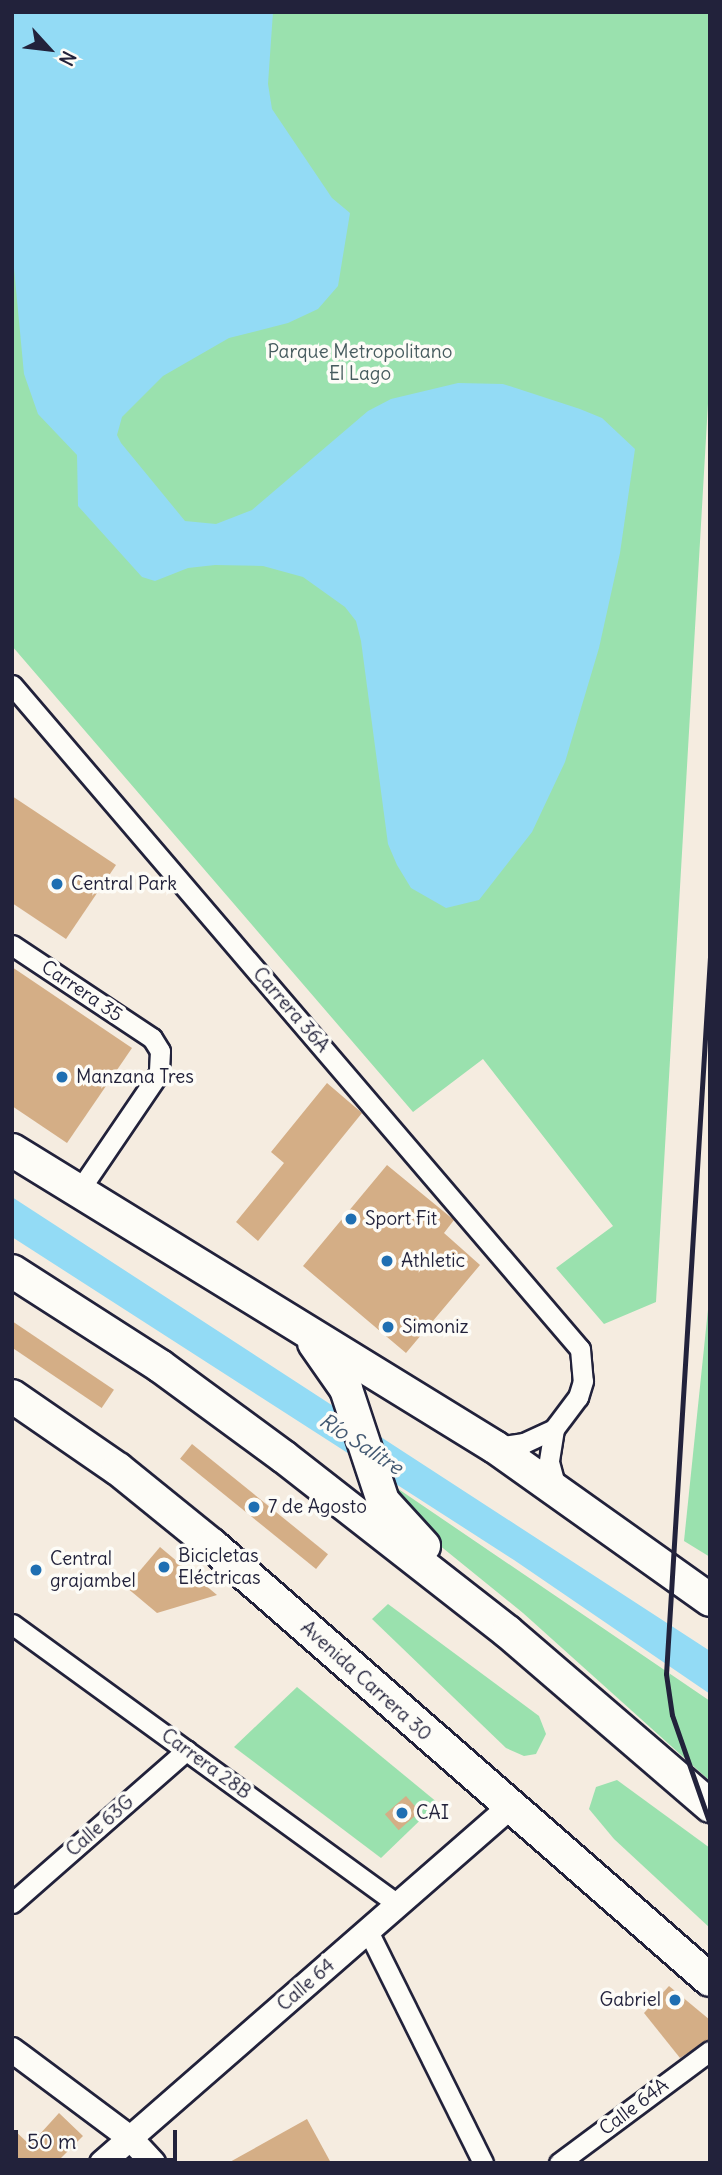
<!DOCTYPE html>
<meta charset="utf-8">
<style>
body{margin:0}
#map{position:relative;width:722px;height:2175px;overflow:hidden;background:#f5ece0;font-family:Delius,sans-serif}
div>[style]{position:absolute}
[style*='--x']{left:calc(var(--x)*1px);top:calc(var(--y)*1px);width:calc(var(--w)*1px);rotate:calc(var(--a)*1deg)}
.green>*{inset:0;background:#9ae1ae}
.water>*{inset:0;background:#93dbf5}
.building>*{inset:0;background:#d4ae86;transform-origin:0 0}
.roads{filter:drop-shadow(2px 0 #22223b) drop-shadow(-2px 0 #22223b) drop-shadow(0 2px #22223b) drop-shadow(0 -2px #22223b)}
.minor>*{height:19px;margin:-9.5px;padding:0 9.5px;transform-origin:9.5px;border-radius:9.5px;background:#fdfcf7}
.tertiary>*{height:24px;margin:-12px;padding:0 12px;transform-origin:12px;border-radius:12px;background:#fdfcf7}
.trunk>*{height:32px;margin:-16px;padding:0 16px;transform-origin:16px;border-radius:16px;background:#fdfcf7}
.rail>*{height:5px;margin:-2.5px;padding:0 2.5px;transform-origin:2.5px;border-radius:2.5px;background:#22223b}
.dots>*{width:19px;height:19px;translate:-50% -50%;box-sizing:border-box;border:4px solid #fdfcf7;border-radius:50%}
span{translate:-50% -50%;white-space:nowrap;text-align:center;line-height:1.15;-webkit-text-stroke:7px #fdfcf7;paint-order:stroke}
.park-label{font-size:19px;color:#465b5e}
.poi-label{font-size:19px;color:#22223b}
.left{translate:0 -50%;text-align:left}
.right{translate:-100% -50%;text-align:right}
.street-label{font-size:19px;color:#22223b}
.water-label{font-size:21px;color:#445a73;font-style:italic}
.frame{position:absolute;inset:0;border:14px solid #22223b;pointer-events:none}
.north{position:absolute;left:14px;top:14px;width:70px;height:70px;-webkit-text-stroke:5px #fdfcf7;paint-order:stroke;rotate:117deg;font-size:19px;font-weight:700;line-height:28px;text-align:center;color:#22223b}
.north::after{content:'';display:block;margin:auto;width:24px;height:32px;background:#22223b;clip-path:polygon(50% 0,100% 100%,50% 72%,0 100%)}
.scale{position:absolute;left:14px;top:2130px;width:163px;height:32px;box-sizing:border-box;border:4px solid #22223b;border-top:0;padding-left:9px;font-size:21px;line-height:24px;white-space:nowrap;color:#22223b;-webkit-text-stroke:5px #fdfcf7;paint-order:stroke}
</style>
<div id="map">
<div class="green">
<div style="clip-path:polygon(12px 12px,710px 12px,710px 369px,656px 1302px,604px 1324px,556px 1268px,613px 1226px,483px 1059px,413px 1112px,12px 646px)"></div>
<div style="clip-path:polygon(710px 1290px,710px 1557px,684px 1541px)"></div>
<div style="clip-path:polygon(391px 1484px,710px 1701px,710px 1781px,523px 1613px,428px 1536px,408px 1517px)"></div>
<div style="clip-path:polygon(388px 1604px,539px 1716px,546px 1734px,536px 1754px,524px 1756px,506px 1748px,372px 1619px)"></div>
<div style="clip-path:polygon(297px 1687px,438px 1803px,381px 1858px,234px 1747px)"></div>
<div style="clip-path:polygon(617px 1780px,710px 1848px,710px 1928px,614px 1839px,589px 1809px,596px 1787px)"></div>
</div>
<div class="water">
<div style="clip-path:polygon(12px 12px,273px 12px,268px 84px,272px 109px,332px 198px,350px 213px,338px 286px,318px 309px,288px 323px,229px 338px,163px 376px,122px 417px,117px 435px,121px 443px,185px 521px,216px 524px,252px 510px,368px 411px,391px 399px,458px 383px,503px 384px,580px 409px,602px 418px,635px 449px,620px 553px,599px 648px,565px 762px,532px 832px,479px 900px,446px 908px,411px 888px,397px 865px,388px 844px,361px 641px,356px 621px,345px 607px,303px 577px,263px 566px,215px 565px,188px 568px,155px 581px,142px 577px,78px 506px,77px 455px,38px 414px,24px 374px,12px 247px)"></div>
<div style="clip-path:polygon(12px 1197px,710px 1651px,710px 1694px,514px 1560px,12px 1237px)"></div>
</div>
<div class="building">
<div style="clip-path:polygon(12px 796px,116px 865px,66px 939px,12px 903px)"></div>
<div style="clip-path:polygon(12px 967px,132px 1048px,67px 1143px,12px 1106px)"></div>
<div style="clip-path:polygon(327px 1083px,362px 1113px,258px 1241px,236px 1222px,284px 1163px,271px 1152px)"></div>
<div style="clip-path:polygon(387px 1165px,454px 1220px,444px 1233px,480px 1265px,406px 1353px,303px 1266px)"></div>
<div style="left:12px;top:1321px;width:123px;height:22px;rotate:34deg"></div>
<div style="left:192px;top:1444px;width:175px;height:19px;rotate:39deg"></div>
<div style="clip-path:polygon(160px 1547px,217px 1595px,157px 1613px,126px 1587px)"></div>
<div style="left:406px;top:1796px;width:21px;height:28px;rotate:49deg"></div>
<div style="clip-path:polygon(669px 1986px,710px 2020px,710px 2039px,680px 2058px,644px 2013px)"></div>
<div style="clip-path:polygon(59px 2113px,83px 2136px,56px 2163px,12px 2163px,12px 2128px,30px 2145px)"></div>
<div style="clip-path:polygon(307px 2119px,331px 2163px,228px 2163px)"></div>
</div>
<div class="roads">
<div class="minor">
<div style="--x:12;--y:685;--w:874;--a:49.46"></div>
<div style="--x:580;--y:1349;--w:32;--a:85"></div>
<div style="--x:583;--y:1381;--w:17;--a:107"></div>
<div style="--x:578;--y:1397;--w:40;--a:127"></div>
<div style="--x:554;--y:1429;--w:33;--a:155"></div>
<div style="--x:524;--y:1443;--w:29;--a:172"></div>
<div style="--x:12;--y:945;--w:168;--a:33.6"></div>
<div style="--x:152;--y:1038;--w:15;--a:58"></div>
<div style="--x:160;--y:1051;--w:22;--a:93"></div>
<div style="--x:159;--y:1073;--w:144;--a:124.2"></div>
<div style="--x:554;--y:1429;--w:33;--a:99"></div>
<div style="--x:549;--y:1462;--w:28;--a:75"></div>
<div style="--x:12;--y:1624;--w:477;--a:36"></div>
<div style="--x:12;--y:1903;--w:232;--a:-41.2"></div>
<div style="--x:368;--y:1931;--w:259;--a:63.6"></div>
<div style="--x:559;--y:2163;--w:188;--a:-36.6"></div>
</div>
<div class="tertiary">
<div style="--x:12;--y:2050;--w:147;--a:36.7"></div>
<div style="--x:130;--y:2138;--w:34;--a:47"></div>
<div style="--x:102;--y:2163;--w:541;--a:-41.11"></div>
</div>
<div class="trunk">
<div style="--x:12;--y:1150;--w:567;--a:31.59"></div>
<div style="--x:495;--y:1447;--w:264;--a:35.4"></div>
<div style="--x:12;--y:1271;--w:176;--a:32.7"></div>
<div style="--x:160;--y:1366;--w:154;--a:36.3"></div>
<div style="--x:284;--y:1457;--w:284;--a:38"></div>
<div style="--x:508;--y:1632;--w:267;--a:40.7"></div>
<div style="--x:314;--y:1343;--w:56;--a:55.2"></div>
<div style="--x:346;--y:1389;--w:118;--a:71.7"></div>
<div style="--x:383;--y:1501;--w:61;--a:47.7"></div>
<div style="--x:12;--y:1396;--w:129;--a:34.6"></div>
<div style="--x:118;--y:1469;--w:121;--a:39"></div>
<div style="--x:212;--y:1545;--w:661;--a:41.14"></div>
</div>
</div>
<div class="rail">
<div style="--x:710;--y:957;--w:718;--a:93.51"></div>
<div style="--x:666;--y:1674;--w:41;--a:81.7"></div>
<div style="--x:672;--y:1715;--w:115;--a:70.8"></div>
</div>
<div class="dots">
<div style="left:57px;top:884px;background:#1f6fb2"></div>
<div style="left:62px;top:1077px;background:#1f6fb2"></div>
<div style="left:351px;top:1219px;background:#1f6fb2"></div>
<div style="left:387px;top:1261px;background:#1f6fb2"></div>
<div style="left:388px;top:1327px;background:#1f6fb2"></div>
<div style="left:254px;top:1507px;background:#1f6fb2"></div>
<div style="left:164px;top:1567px;background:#1f6fb2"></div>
<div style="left:36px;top:1570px;background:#1f6fb2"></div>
<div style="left:402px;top:1813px;background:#1f6fb2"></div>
<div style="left:675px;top:2000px;background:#1f6fb2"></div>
</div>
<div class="park-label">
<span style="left:360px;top:363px">Parque Metropolitano<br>El Lago</span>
</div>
<div class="poi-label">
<span class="left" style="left:71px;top:884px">Central Park</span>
<span class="left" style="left:76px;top:1077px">Manzana Tres</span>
<span class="left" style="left:365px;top:1219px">Sport Fit</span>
<span class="left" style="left:401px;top:1261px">Athletic</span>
<span class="left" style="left:402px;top:1327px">Simoniz</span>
<span class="left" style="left:268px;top:1507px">7 de Agosto</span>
<span class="left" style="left:178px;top:1567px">Bicicletas<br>Eléctricas</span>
<span class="left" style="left:50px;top:1570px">Central<br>grajambel</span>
<span class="left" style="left:416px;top:1813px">CAI</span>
<span class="right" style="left:661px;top:2000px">Gabriel</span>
</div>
<div class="street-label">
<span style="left:82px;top:991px;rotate:34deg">Carrera 35</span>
<span style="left:291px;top:1010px;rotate:49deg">Carrera 36A</span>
<span style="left:366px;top:1681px;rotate:42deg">Avenida Carrera 30</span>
<span style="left:206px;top:1764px;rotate:36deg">Carrera 28B</span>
<span style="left:100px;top:1826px;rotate:-41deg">Calle 63G</span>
<span style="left:306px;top:1985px;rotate:-41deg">Calle 64</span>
<span style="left:634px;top:2107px;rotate:-37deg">Calle 64A</span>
</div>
<div class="water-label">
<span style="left:361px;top:1444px;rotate:33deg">Río Salitre</span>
</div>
<div class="frame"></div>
<div class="north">N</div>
<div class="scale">50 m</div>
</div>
